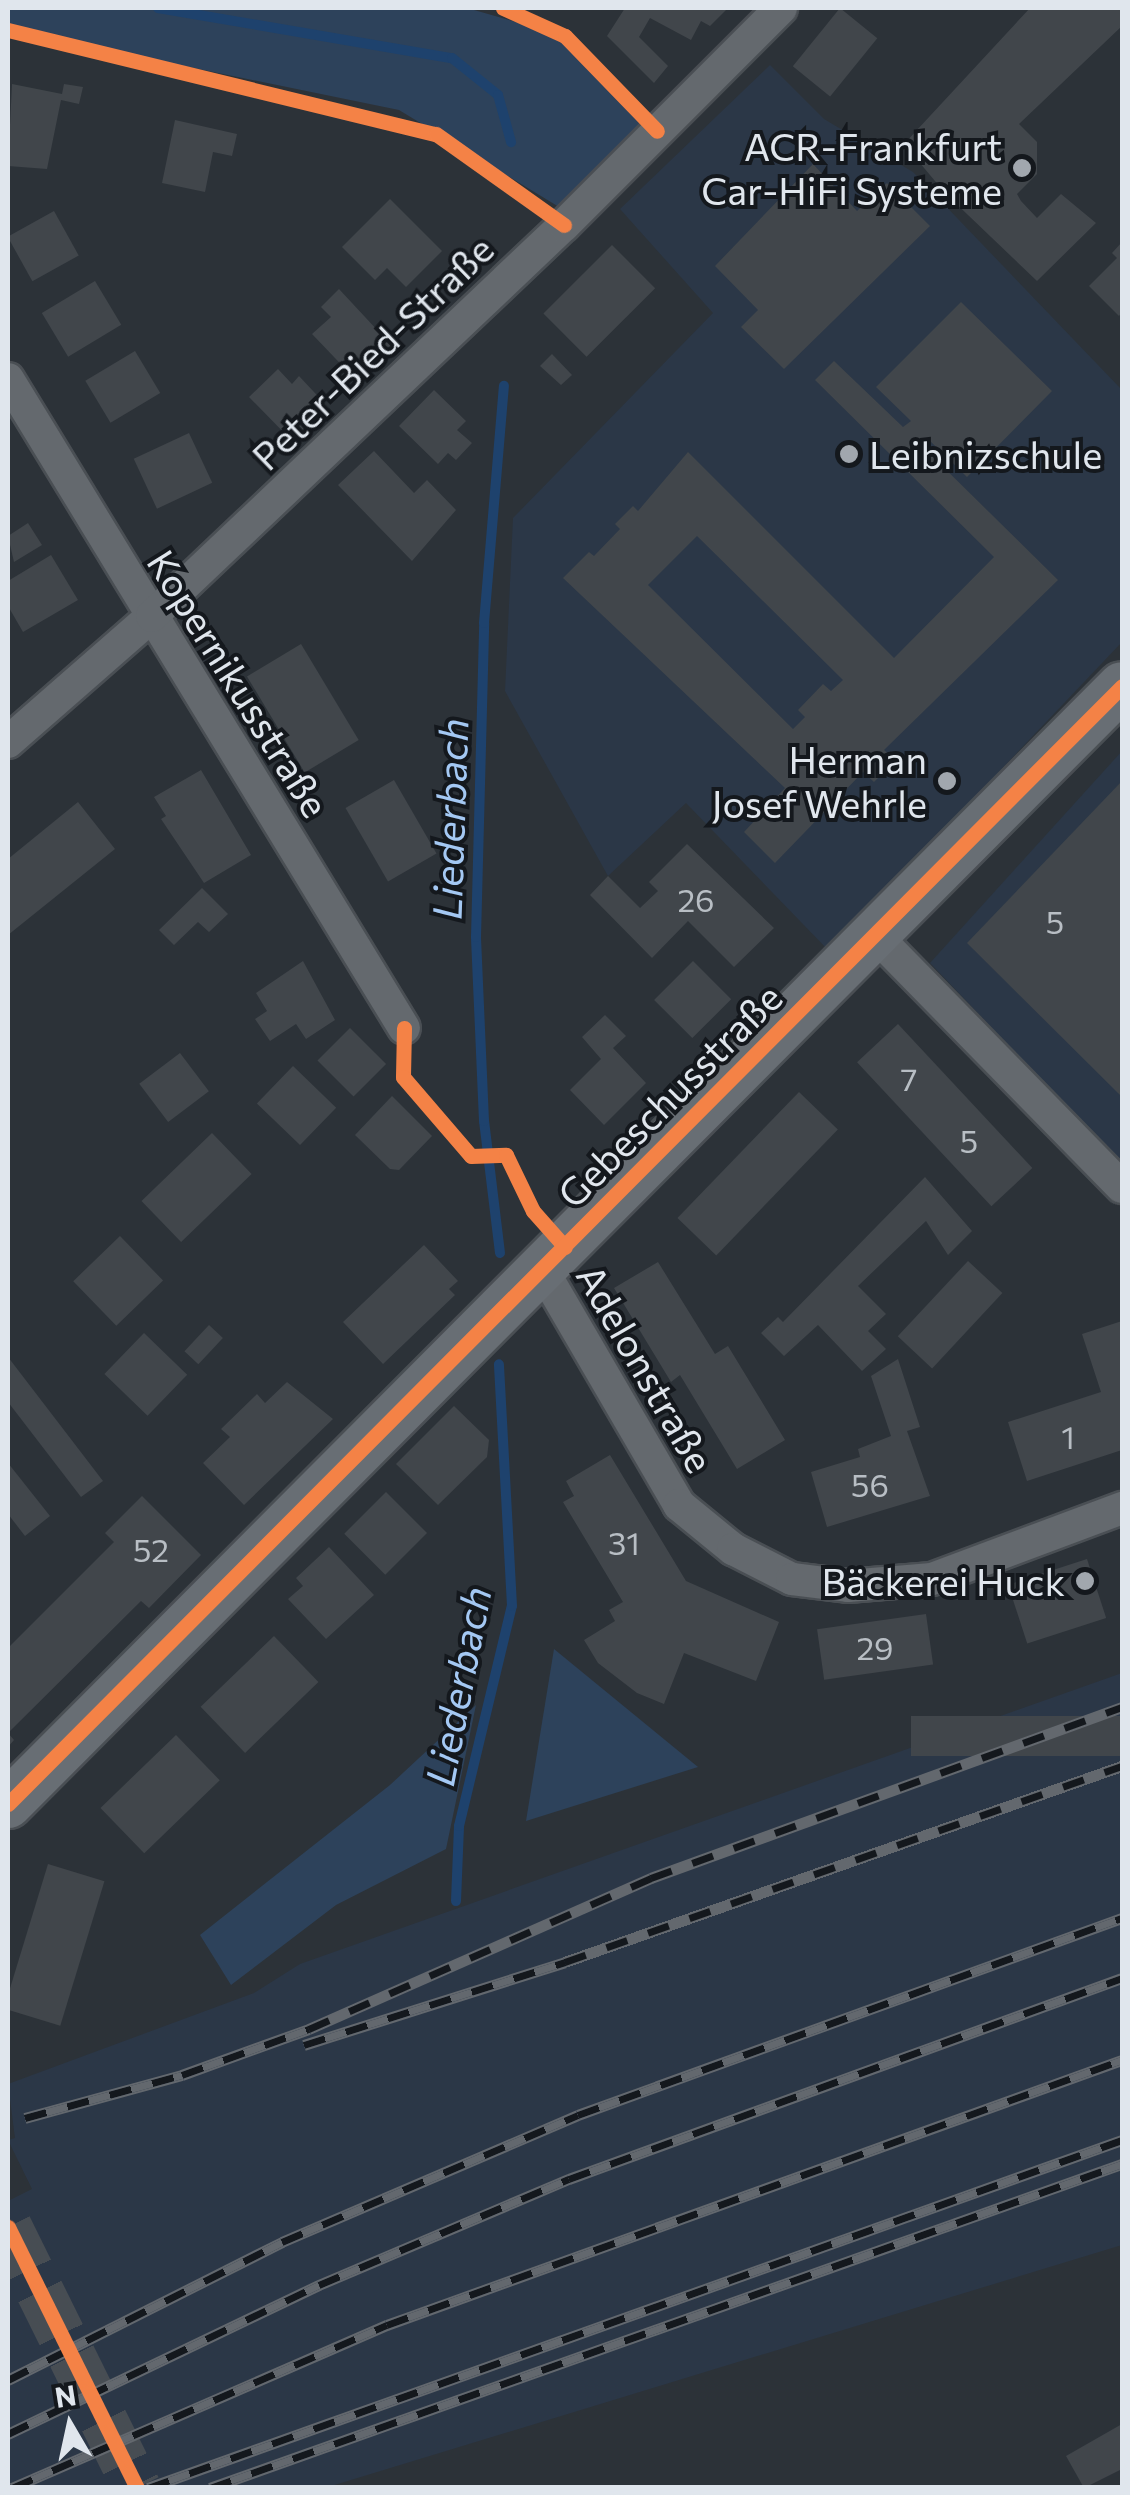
<!DOCTYPE html>
<meta charset="utf-8">
<style>
body{margin:0}
#map{position:relative;width:1130px;height:2495px;overflow:hidden;background:#2c3238;font-family:Commissioner,sans-serif}
div>[style]{position:absolute}
[style*='--x']{left:calc(var(--x)*1px);top:calc(var(--y)*1px);width:calc(var(--w)*1px);rotate:calc(var(--a)*1deg)}
.built>*{inset:0;background:#2b3747}
.green>*{inset:0;background:#2d425b}
.stream>*{height:10px;margin:-5px;padding:0 5px;transform-origin:5px;border-radius:5px;background:#1e426d}
.building>*{inset:0;background:#41464b;transform-origin:0 0}
.secondary-tunnel>*{height:48px;margin-top:-24px;transform-origin:0;background:repeating-linear-gradient(90deg,#474d53 0 48px,transparent 0 72px)}
.roads{filter:drop-shadow(2px 0 #4a4f54) drop-shadow(-2px 0 #4a4f54) drop-shadow(0 2px #4a4f54) drop-shadow(0 -2px #4a4f54)}
.street>*{height:32px;margin:-16px;padding:0 16px;transform-origin:16px;border-radius:16px;background:#64696e}
.secondary>*{height:48px;margin:-24px;padding:0 24px;transform-origin:24px;border-radius:24px;background:#686e74}
.rail>*{height:11px;margin-top:-5.5px;transform-origin:0;background:repeating-linear-gradient(90deg,#14181d 0 22px,#63686e 0 44px);box-sizing:border-box;border-block:2px solid #63686e}
.cycleway>*{height:15px;margin:-7.5px;padding:0 7.5px;transform-origin:7.5px;border-radius:7.5px;background:#f48246}
.dots>*{width:28px;height:28px;translate:-50% -50%;box-sizing:border-box;border:5px solid #14181d;border-radius:50%}
span{translate:-50% -50%;white-space:nowrap;text-align:center;line-height:1.15;-webkit-text-stroke:8px #14181d;paint-order:stroke}
.number-label{font-size:32px;color:#b8bec4}
.number-label span{-webkit-text-stroke-width:0}
.poi-label{font-size:38px;color:#e0e6ed}
.right{translate:-100% -50%;text-align:right}
.left{translate:0 -50%;text-align:left}
.street-label{font-size:38px;color:#e0e6ed}
.water-label{font-size:40px;color:#a4c8f3;font-style:italic}
.frame{position:absolute;inset:0;border:10px solid #e0e6ed;pointer-events:none}
.north{position:absolute;left:20px;top:2375px;width:100px;height:100px;-webkit-text-stroke:8px #14181d;paint-order:stroke;rotate:351deg;font-size:28px;font-weight:700;line-height:40px;text-align:center;color:#e0e6ed}
.north::after{content:'';display:block;margin:auto;width:35px;height:45px;background:#e0e6ed;clip-path:polygon(50% 0,100% 100%,50% 72%,0 100%)}
</style>
<div id="map">
<div class="built">
<div style="clip-path:polygon(770px 65px,824px 119px,913px 172px,1122px 390px,1122px 642px,829px 951px,686px 803px,608px 876px,505px 691px,513px 518px,713px 313px,620px 209px)"></div>
<div style="clip-path:polygon(1122px 751px,1122px 1164px,930px 963px)"></div>
<div style="clip-path:polygon(1122px 1673px,1122px 2245px,328px 2487px,8px 2488px,8px 2201px,32px 2189px,8px 2140px,15px 2138px,8px 2084px,254px 1993px,300px 1964px)"></div>
</div>
<div class="green">
<div style="clip-path:polygon(8px 8px,467px 8px,565px 36px,649px 123px,564px 210px,399px 110px,8px 30px)"></div>
<div style="clip-path:polygon(554px 1649px,698px 1767px,526px 1821px)"></div>
<div style="clip-path:polygon(476px 1705px,446px 1849px,336px 1905px,231px 1985px,200px 1935px,390px 1785px)"></div>
</div>
<div class="stream">
<div style="--x:158;--y:8;--w:298;--a:9.7"></div>
<div style="--x:452;--y:58;--w:59;--a:38.8"></div>
<div style="--x:498;--y:95;--w:49;--a:74.5"></div>
<div style="--x:500;--y:1253;--w:133;--a:-96.9"></div>
<div style="--x:484;--y:1121;--w:184;--a:-92.5"></div>
<div style="--x:476;--y:937;--w:314;--a:-88.5"></div>
<div style="--x:484;--y:623;--w:238;--a:-85.2"></div>
<div style="--x:456;--y:1901;--w:75;--a:-87.7"></div>
<div style="--x:459;--y:1826;--w:226;--a:-76.5"></div>
<div style="--x:512;--y:1606;--w:242;--a:-93.1"></div>
</div>
<div class="building">
<div style="clip-path:polygon(625px 8px,728px 8px,710px 26px,701px 21px,691px 40px,650px 18px,639px 37px,668px 66px,654px 83px,607px 36px)"></div>
<div style="left:840px;top:8px;width:48px;height:75px;rotate:39deg"></div>
<div style="clip-path:polygon(1030px 8px,1122px 8px,1122px 26px,1019px 124px,1037px 142px,1037px 174px,1017px 194px,1021px 201px,1037px 218px,1061px 194px,1096px 223px,1037px 281px,945px 193px,904px 144px)"></div>
<div style="clip-path:polygon(12px 84px,62px 94px,64px 84px,83px 87px,79px 104px,61px 100px,47px 169px,8px 166px)"></div>
<div style="clip-path:polygon(175px 120px,237px 134px,232px 156px,213px 152px,205px 192px,162px 183px)"></div>
<div style="clip-path:polygon(813px 164px,857px 211px,887px 183px,930px 226px,784px 369px,741px 327px,758px 310px,715px 266px)"></div>
<div style="clip-path:polygon(390px 199px,442px 251px,406px 287px,387px 268px,375px 280px,342px 247px)"></div>
<div style="left:54px;top:211px;width:51px;height:53px;rotate:61deg"></div>
<div style="clip-path:polygon(1122px 242px,1122px 312px,1119px 316px,1089px 286px,1117px 258px,1112px 253px)"></div>
<div style="left:612px;top:245px;width:61px;height:97px;rotate:45deg"></div>
<div style="left:95px;top:281px;width:51px;height:62px;rotate:59deg"></div>
<div style="clip-path:polygon(339px 289px,392px 346px,356px 380px,312px 334px,331px 317px,321px 307px)"></div>
<div style="clip-path:polygon(evenodd,961px 302px,1052px 391px,967px 477px,927px 438px,921px 445px,1058px 580px,884px 750px,896px 760px,874px 782px,863px 772px,775px 863px,744px 832px,785px 788px,563px 578px,589px 552px,594px 556px,620px 529px,615px 524px,633px 506px,638px 511px,688px 452px,894px 658px,994px 557px,815px 380px,834px 361px,903px 427px,911px 421px,876px 387px,961px 302px,697px 536px,843px 680px,831px 691px,823px 684px,798px 710px,805px 717px,793px 729px,648px 585px,697px 536px)"></div>
<div style="left:135px;top:351px;width:49px;height:58px;rotate:59deg"></div>
<div style="clip-path:polygon(552px 354px,572px 375px,561px 385px,540px 366px)"></div>
<div style="clip-path:polygon(278px 369px,292px 384px,299px 376px,329px 408px,293px 442px,249px 397px)"></div>
<div style="clip-path:polygon(434px 390px,466px 421px,457px 430px,472px 443px,456px 460px,448px 453px,438px 464px,399px 426px)"></div>
<div style="left:189px;top:433px;width:55px;height:61px;rotate:65deg"></div>
<div style="clip-path:polygon(374px 451px,414px 493px,427px 480px,456px 510px,412px 561px,338px 485px)"></div>
<div style="clip-path:polygon(28px 523px,42px 545px,14px 562px,8px 536px)"></div>
<div style="clip-path:polygon(51px 555px,78px 600px,23px 632px,8px 606px,8px 581px)"></div>
<div style="left:301px;top:644px;width:112px;height:63px;rotate:59deg"></div>
<div style="clip-path:polygon(201px 770px,251px 855px,204px 883px,161px 819px,166px 816px,154px 797px)"></div>
<div style="left:394px;top:780px;width:85px;height:56px;rotate:60deg"></div>
<div style="clip-path:polygon(1122px 781px,1122px 1097px,967px 943px)"></div>
<div style="clip-path:polygon(78px 802px,115px 849px,8px 935px,8px 859px)"></div>
<div style="clip-path:polygon(687px 844px,774px 928px,734px 967px,688px 921px,652px 958px,590px 895px,608px 876px,640px 908px,658px 891px,649px 882px)"></div>
<div style="clip-path:polygon(202px 888px,228px 914px,209px 932px,198px 922px,174px 945px,159px 930px)"></div>
<div style="clip-path:polygon(303px 961px,335px 1020px,306px 1039px,296px 1024px,270px 1041px,255px 1019px,267px 1011px,256px 993px)"></div>
<div style="left:693px;top:961px;width:54px;height:55px;rotate:45deg"></div>
<div style="clip-path:polygon(605px 1015px,626px 1036px,613px 1048px,646px 1083px,604px 1125px,570px 1090px,601px 1059px,582px 1037px)"></div>
<div style="left:898px;top:1024px;width:197px;height:56px;rotate:47deg"></div>
<div style="left:350px;top:1028px;width:51px;height:46px;rotate:45deg"></div>
<div style="left:180px;top:1053px;width:48px;height:51px;rotate:53deg"></div>
<div style="left:293px;top:1066px;width:60px;height:52px;rotate:44deg"></div>
<div style="left:799px;top:1092px;width:54px;height:175px;rotate:44deg"></div>
<div style="clip-path:polygon(392px 1096px,432px 1136px,399px 1170px,390px 1169px,355px 1135px)"></div>
<div style="left:212px;top:1133px;width:57px;height:98px;rotate:46deg"></div>
<div style="clip-path:polygon(925px 1177px,972px 1231px,948px 1255px,926px 1221px,858px 1286px,886px 1314px,868px 1331px,886px 1349px,862px 1371px,818px 1325px,784px 1356px,761px 1333px,778px 1317px,783px 1322px)"></div>
<div style="left:120px;top:1236px;width:62px;height:65px;rotate:46deg"></div>
<div style="clip-path:polygon(424px 1245px,458px 1281px,449px 1289px,455px 1295px,383px 1364px,343px 1322px)"></div>
<div style="left:968px;top:1261px;width:47px;height:103px;rotate:43deg"></div>
<div style="clip-path:polygon(658px 1262px,715px 1354px,728px 1346px,785px 1440px,737px 1469px,680px 1375px,671px 1382px,614px 1288px)"></div>
<div style="clip-path:polygon(1122px 1321px,1122px 1450px,1027px 1481px,1008px 1422px,1101px 1392px,1082px 1334px)"></div>
<div style="left:209px;top:1325px;width:19px;height:36px;rotate:43deg"></div>
<div style="left:144px;top:1333px;width:60px;height:57px;rotate:44deg"></div>
<div style="clip-path:polygon(8px 1357px,103px 1481px,81px 1497px,8px 1402px)"></div>
<div style="clip-path:polygon(898px 1359px,920px 1427px,907px 1431px,930px 1496px,827px 1527px,811px 1472px,860px 1457px,858px 1449px,891px 1436px,871px 1376px)"></div>
<div style="clip-path:polygon(287px 1382px,333px 1419px,244px 1505px,203px 1463px,230px 1437px,221px 1429px,257px 1394px,265px 1403px)"></div>
<div style="clip-path:polygon(454px 1406px,489px 1440px,487px 1457px,438px 1505px,396px 1464px)"></div>
<div style="clip-path:polygon(610px 1455px,686px 1581px,779px 1622px,756px 1681px,684px 1653px,664px 1704px,637px 1693px,598px 1663px,584px 1640px,615px 1621px,609px 1610px,623px 1602px,563px 1502px,574px 1496px,566px 1481px)"></div>
<div style="clip-path:polygon(8px 1463px,50px 1516px,25px 1536px,8px 1514px)"></div>
<div style="left:386px;top:1492px;width:58px;height:59px;rotate:45deg"></div>
<div style="clip-path:polygon(142px 1496px,201px 1555px,149px 1608px,141px 1601px,8px 1733px,14px 1740px,8px 1747px,8px 1648px,114px 1542px,105px 1533px)"></div>
<div style="clip-path:polygon(329px 1547px,374px 1595px,326px 1639px,288px 1599px,303px 1586px,296px 1578px)"></div>
<div style="left:1087px;top:1559px;width:62px;height:83px;rotate:72deg"></div>
<div style="left:926px;top:1614px;width:51px;height:110px;rotate:82deg"></div>
<div style="left:274px;top:1636px;width:64px;height:102px;rotate:46deg"></div>
<div style="left:1122px;top:1716px;width:40px;height:211px;rotate:90deg"></div>
<div style="left:176px;top:1735px;width:63px;height:105px;rotate:46deg"></div>
<div style="left:48px;top:1864px;width:59px;height:151px;rotate:17deg"></div>
<div style="clip-path:polygon(1122px 2424px,1122px 2469px,1084px 2488px,1066px 2456px)"></div>
</div>
<div class="secondary-tunnel">
<div style="--x:8;--y:2227;--w:291;--a:63.7"></div>
</div>
<div class="roads">
<div class="street">
<div style="--x:8;--y:379;--w:760;--a:58.61"></div>
<div style="--x:8;--y:742;--w:191;--a:-41.2"></div>
<div style="--x:152;--y:616;--w:568;--a:-43.5"></div>
<div style="--x:564;--y:225;--w:307;--a:-45"></div>
<div style="--x:874;--y:934;--w:354;--a:45.6"></div>
<div style="--x:543;--y:1271;--w:271;--a:59.8"></div>
<div style="--x:679;--y:1505;--w:70;--a:39.2"></div>
<div style="--x:733;--y:1549;--w:66;--a:27"></div>
<div style="--x:792;--y:1579;--w:56;--a:7.1"></div>
<div style="--x:848;--y:1586;--w:84;--a:-4.8"></div>
<div style="--x:932;--y:1579;--w:203;--a:-20.5"></div>
</div>
<div class="secondary">
<div style="--x:8;--y:1804;--w:1578;--a:-45.1"></div>
</div>
</div>
<div class="rail">
<div style="--x:304;--y:2045;--w:274;--a:-17.6"></div>
<div style="--x:565;--y:1962;--w:590;--a:-19.39"></div>
<div style="--x:25;--y:2118;--w:163;--a:-15.3"></div>
<div style="--x:182;--y:2075;--w:135;--a:-19.9"></div>
<div style="--x:309;--y:2029;--w:374;--a:-23.8"></div>
<div style="--x:651;--y:1878;--w:501;--a:-19.95"></div>
<div style="--x:8;--y:2380;--w:307;--a:-26.7"></div>
<div style="--x:282;--y:2242;--w:322;--a:-23.2"></div>
<div style="--x:578;--y:2115;--w:579;--a:-19.91"></div>
<div style="--x:8;--y:2434;--w:345;--a:-25.6"></div>
<div style="--x:319;--y:2285;--w:272;--a:-23"></div>
<div style="--x:569;--y:2179;--w:588;--a:-19.97"></div>
<div style="--x:12;--y:2488;--w:409;--a:-23.5"></div>
<div style="--x:387;--y:2325;--w:781;--a:-19.83"></div>
<div style="--x:148;--y:2488;--w:1034;--a:-19.66"></div>
<div style="--x:210;--y:2488;--w:968;--a:-19.56"></div>
</div>
<div class="cycleway">
<div style="--x:503;--y:8;--w:68;--a:24.3"></div>
<div style="--x:565;--y:36;--w:132;--a:45.9"></div>
<div style="--x:8;--y:30;--w:440;--a:13.7"></div>
<div style="--x:436;--y:134;--w:157;--a:35.4"></div>
<div style="--x:404;--y:1028;--w:49;--a:91.2"></div>
<div style="--x:403;--y:1077;--w:104;--a:49.3"></div>
<div style="--x:471;--y:1156;--w:35;--a:-2"></div>
<div style="--x:506;--y:1155;--w:62;--a:64.3"></div>
<div style="--x:533;--y:1211;--w:48;--a:48.4"></div>
<div style="--x:8;--y:1804;--w:1578;--a:-45.1"></div>
<div style="--x:8;--y:2227;--w:291;--a:63.7"></div>
</div>
<div class="dots">
<div style="left:1022px;top:168px;background:#a1a7ae"></div>
<div style="left:849px;top:454px;background:#a1a7ae"></div>
<div style="left:947px;top:781px;background:#a1a7ae"></div>
<div style="left:1085px;top:1581px;background:#a1a7ae"></div>
</div>
<div class="number-label">
<span style="left:696px;top:899px">26</span>
<span style="left:1055px;top:921px">5</span>
<span style="left:909px;top:1078px">7</span>
<span style="left:969px;top:1140px">5</span>
<span style="left:1068px;top:1436px">1</span>
<span style="left:870px;top:1484px">56</span>
<span style="left:624px;top:1542px">31</span>
<span style="left:151px;top:1549px">52</span>
<span style="left:875px;top:1647px">29</span>
</div>
<div class="poi-label">
<span class="right" style="left:1002px;top:168px">ACR-Frankfurt<br>Car-HiFi Systeme</span>
<span class="left" style="left:869px;top:454px">Leibnizschule</span>
<span class="right" style="left:927px;top:781px">Herman<br>Josef Wehrle</span>
<span class="right" style="left:1065px;top:1581px">Bäckerei Huck</span>
</div>
<div class="street-label">
<span style="left:372px;top:352px;rotate:-44deg">Peter-Bied-Straße</span>
<span style="left:239px;top:683px;rotate:58deg">Kopernikusstraße</span>
<span style="left:669px;top:1095px;rotate:-45deg">Gebeschusstraße</span>
<span style="left:646px;top:1368px;rotate:60deg">Adelonstraße</span>
</div>
<div class="water-label">
<span style="left:449px;top:819px;rotate:-88deg">Liederbach</span>
<span style="left:457px;top:1686px;rotate:-79deg">Liederbach</span>
</div>
<div class="frame"></div>
<div class="north">N</div>
</div>
